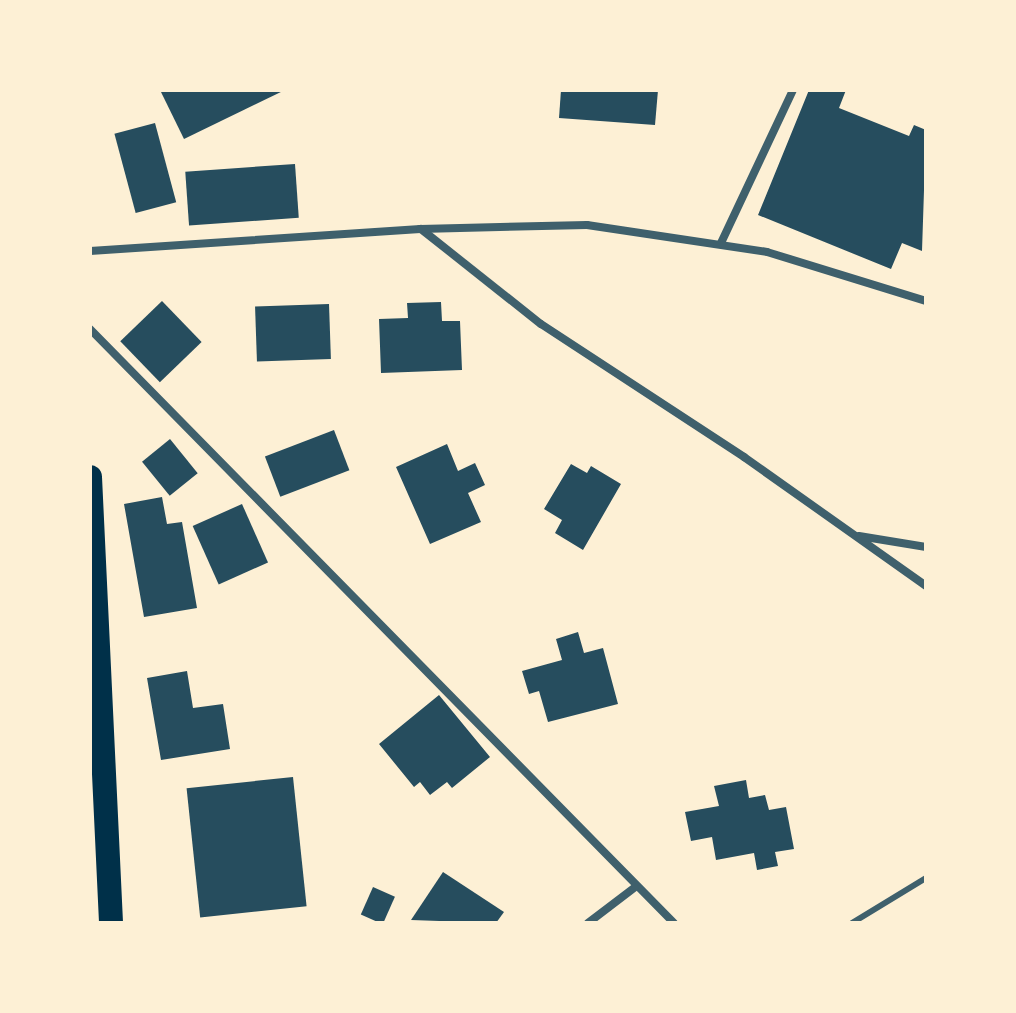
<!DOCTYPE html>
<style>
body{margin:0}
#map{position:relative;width:1016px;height:1013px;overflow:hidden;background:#fdf0d5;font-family:"Golos Text",sans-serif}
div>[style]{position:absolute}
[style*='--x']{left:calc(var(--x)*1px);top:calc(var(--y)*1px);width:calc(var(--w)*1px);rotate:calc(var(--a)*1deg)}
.building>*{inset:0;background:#264d5e;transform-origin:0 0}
.service>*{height:6px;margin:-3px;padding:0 3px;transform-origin:3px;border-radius:3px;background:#3f606c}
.minor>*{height:8px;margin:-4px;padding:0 4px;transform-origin:4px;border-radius:4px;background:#3f606c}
.motorway>*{height:24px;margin:-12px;padding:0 12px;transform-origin:12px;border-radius:12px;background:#003049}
span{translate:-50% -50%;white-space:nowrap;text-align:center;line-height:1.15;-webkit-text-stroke:6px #fdf0d5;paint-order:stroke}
.frame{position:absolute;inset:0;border:92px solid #fdf0d5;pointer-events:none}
</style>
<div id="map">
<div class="building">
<div style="clip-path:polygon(160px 90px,285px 90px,184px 139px)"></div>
<div style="clip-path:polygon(561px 90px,658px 90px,655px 125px,559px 118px)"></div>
<div style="clip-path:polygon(809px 90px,846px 90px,839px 108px,909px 136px,914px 125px,926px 130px,922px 251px,902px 243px,891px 269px,758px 215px)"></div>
<div style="left:155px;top:123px;width:82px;height:42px;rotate:75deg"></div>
<div style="left:295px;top:164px;width:54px;height:110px;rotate:86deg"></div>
<div style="left:162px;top:301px;width:57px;height:58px;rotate:46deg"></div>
<div style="clip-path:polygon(441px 302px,442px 321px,460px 321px,462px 370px,381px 373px,379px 319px,408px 318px,407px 303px)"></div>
<div style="left:329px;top:304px;width:55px;height:74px;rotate:88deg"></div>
<div style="left:334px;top:430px;width:43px;height:74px;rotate:69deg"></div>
<div style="left:170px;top:439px;width:44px;height:36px;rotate:51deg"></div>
<div style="clip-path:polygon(447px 444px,458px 471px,475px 463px,485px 485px,468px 493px,481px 522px,430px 544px,396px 467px)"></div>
<div style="clip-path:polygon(571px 464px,587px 473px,591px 466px,621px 484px,583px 550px,555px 533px,562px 520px,544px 509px)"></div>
<div style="clip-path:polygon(162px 497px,167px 524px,182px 522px,197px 608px,144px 617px,124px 504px)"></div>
<div style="left:242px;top:504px;width:64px;height:54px;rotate:66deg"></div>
<div style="clip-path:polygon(578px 632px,584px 653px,603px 648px,618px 704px,548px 722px,539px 691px,529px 694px,522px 671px,562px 660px,556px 639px)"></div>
<div style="clip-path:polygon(187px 671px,193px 708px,223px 704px,230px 749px,161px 760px,147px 678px)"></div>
<div style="clip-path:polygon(439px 695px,490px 757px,452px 788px,447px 782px,430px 795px,420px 782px,414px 787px,379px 744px)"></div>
<div style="left:293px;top:777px;width:130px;height:107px;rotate:84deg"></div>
<div style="clip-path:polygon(746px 780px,749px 798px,765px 795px,769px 810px,786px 807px,794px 849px,775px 852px,778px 866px,757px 870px,754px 853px,716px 860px,712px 837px,691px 841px,685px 812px,719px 806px,714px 786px)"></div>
<div style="clip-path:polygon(443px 872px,504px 912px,496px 923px,411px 920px)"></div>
<div style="left:373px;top:887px;width:24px;height:30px;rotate:24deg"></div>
</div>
<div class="service">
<div style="--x:852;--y:923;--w:87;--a:-31.3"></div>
</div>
<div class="minor">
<div style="--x:421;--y:229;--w:153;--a:38.4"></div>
<div style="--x:541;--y:324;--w:243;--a:33.2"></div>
<div style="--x:744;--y:457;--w:223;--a:35.3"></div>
<div style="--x:721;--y:243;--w:169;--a:-64.8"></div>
<div style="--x:90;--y:251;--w:331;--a:-3.8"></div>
<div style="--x:420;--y:229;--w:167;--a:-1.4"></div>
<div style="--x:587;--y:225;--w:182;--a:8.5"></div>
<div style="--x:767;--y:252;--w:166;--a:17.1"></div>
<div style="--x:90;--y:329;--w:833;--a:45.49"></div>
<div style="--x:859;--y:536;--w:68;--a:9.3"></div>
<div style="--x:588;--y:923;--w:58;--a:-37.3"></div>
</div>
<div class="motorway">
<div style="--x:90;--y:477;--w:446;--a:87.3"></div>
</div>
<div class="frame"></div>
</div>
